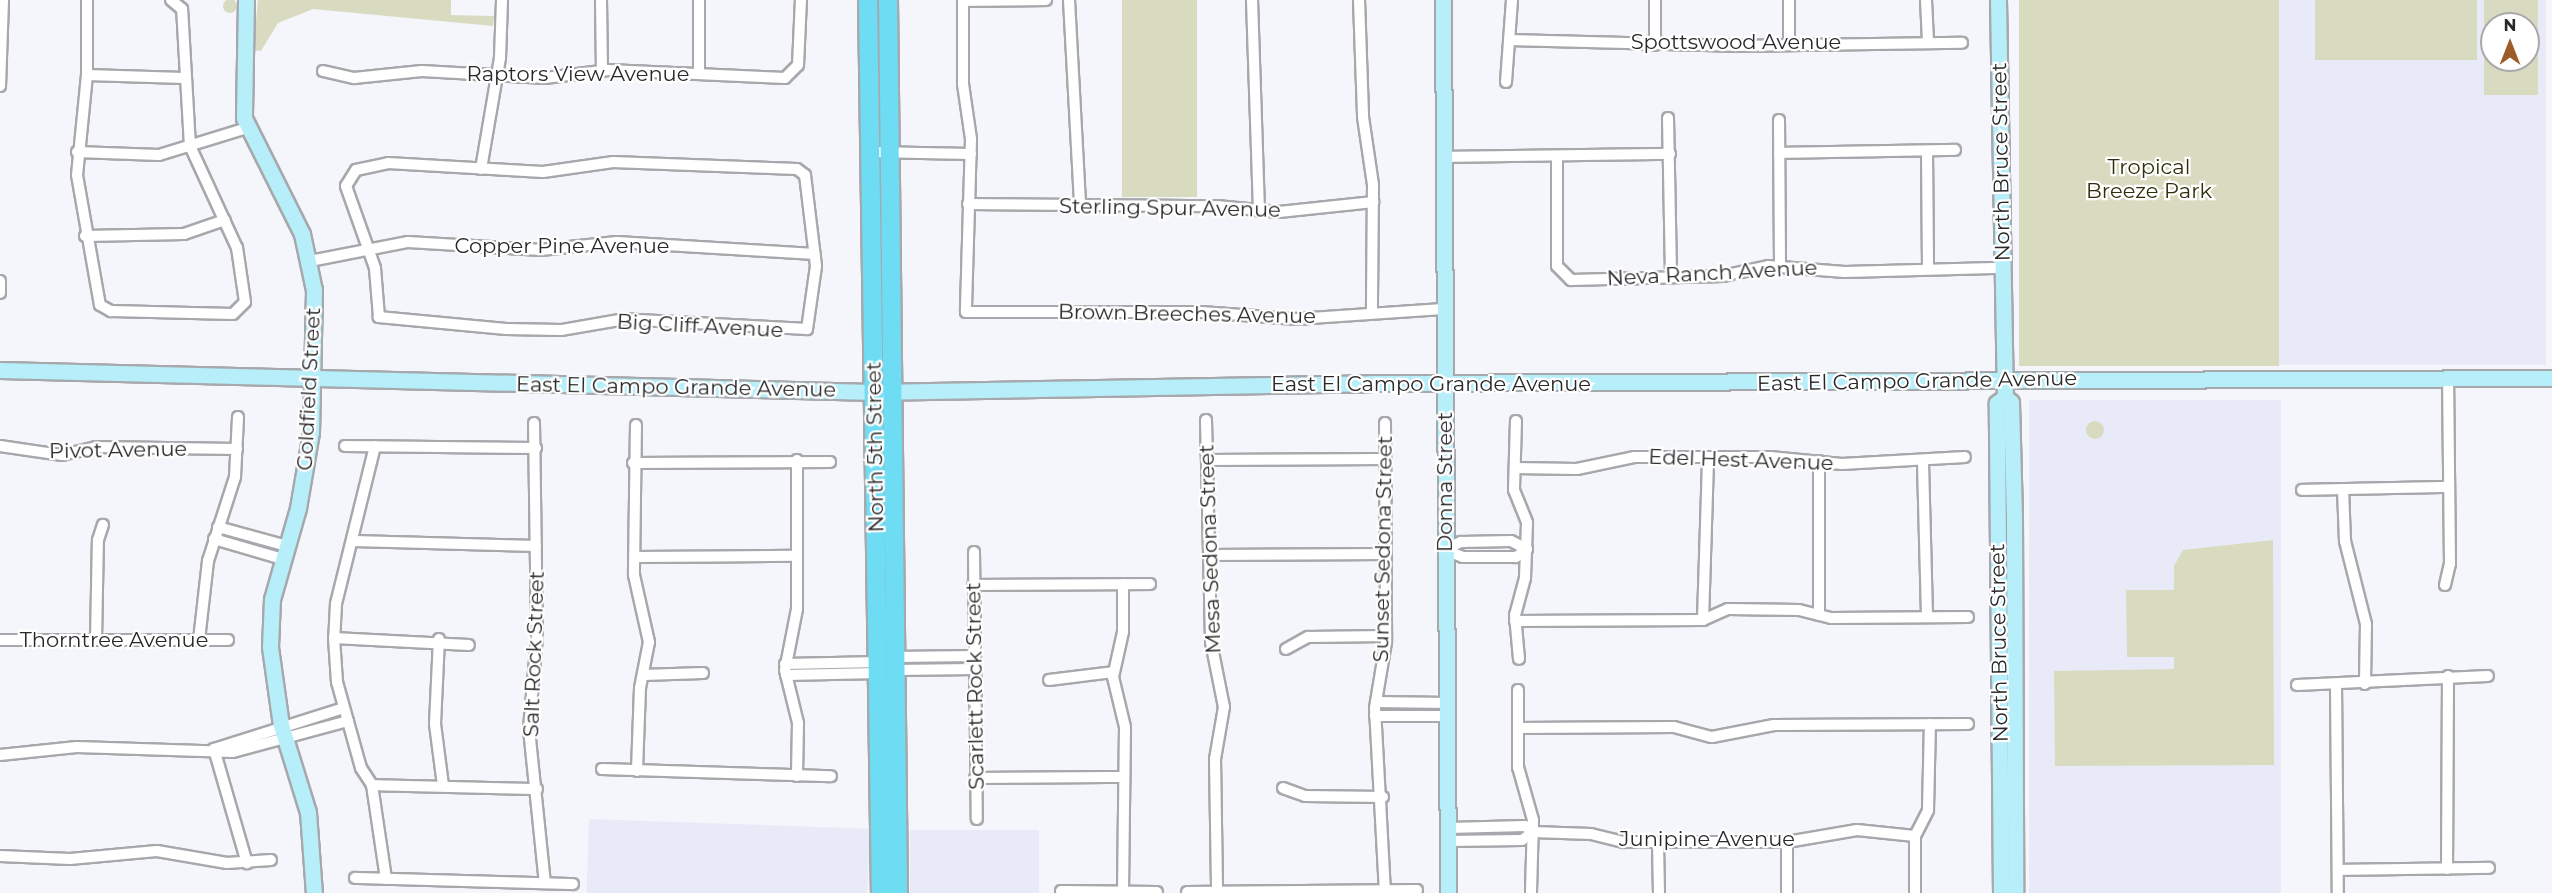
<!DOCTYPE html>
<style>
body{margin:0}
#map{position:relative;width:2552px;height:893px;overflow:hidden;background:#f5f6fb;font-family:Montserrat,sans-serif}
div>[style]{position:absolute}
[style*='--x']{left:calc(var(--x)*1px);top:calc(var(--y)*1px);width:calc(var(--w)*1px);rotate:calc(var(--a)*1deg)}
.built>*{inset:0;background:#e8ebf7;transform-origin:0 0}
.green>*{inset:0;background:#d9dbc0;transform-origin:0 0}
.round{border-radius:50%}
.roads{filter:drop-shadow(2px 0 #a7a8ac) drop-shadow(-2px 0 #a7a8ac) drop-shadow(0 2px #a7a8ac) drop-shadow(0 -2px #a7a8ac)}
.street>*{height:10px;margin:-5px;padding:0 5px;transform-origin:5px;border-radius:5px;background:#fff}
.secondary>*{height:15px;margin:-7.5px;padding:0 7.5px;transform-origin:7.5px;border-radius:7.5px;background:#b6eef9}
.primary>*{height:18px;margin:-9px;padding:0 9px;transform-origin:9px;border-radius:9px;background:#6edcf2}
span{translate:-50% -50%;white-space:nowrap;text-align:center;line-height:1.15;-webkit-text-stroke:4.5px #fff;paint-order:stroke}
.street-label{font-size:21px;color:#29292b}
.park-label{font-size:21px;color:#2f2f0b}
.north{position:absolute;left:2480px;top:12px;width:60px;height:60px;box-sizing:border-box;background:#fff;border:2px solid #a9a9aa;border-radius:50%;rotate:0deg;font-size:16px;font-weight:700;line-height:24px;text-align:center;color:#29292b}
.north::after{content:'';display:block;margin:auto;width:21px;height:27px;background:#9d5b28;clip-path:polygon(50% 0,100% 100%,50% 72%,0 100%)}
</style>
<div id="map">
<div class="built">
<div style="clip-path:polygon(evenodd,2279px 0,2546px 0,2546px 365px,2279px 365px,2279px 0,2492px 24px,2528px 24px,2528px 60px,2492px 60px,2492px 24px)"></div>
<div style="left:2029px;top:400px;width:252px;height:493px"></div>
<div style="left:589px;top:819px;width:281px;height:74px;rotate:2deg"></div>
<div style="left:1039px;top:830px;width:63px;height:129px;rotate:90deg"></div>
</div>
<div class="green">
<div class="round" style="left:223px;top:-1px;width:14px;height:14px"></div>
<div style="clip-path:polygon(258px 0,451px 0,451px 15px,494px 16px,493px 26px,313px 9px,278px 23px,261px 51px,253px 50px)"></div>
<div style="left:1122px;top:0;width:75px;height:197px"></div>
<div style="left:2019px;top:0;width:260px;height:366px"></div>
<div style="left:2315px;top:0;width:162px;height:60px"></div>
<div style="clip-path:polygon(evenodd,2484px 0,2538px 0,2538px 95px,2484px 95px,2484px 0,2492px 24px,2528px 24px,2528px 60px,2492px 60px,2492px 24px)"></div>
<div class="round" style="left:2086px;top:421px;width:18px;height:18px"></div>
<div style="clip-path:polygon(2273px 540px,2274px 765px,2055px 766px,2054px 671px,2174px 669px,2174px 657px,2127px 657px,2126px 590px,2174px 590px,2174px 566px,2183px 550px)"></div>
</div>
<div class="roads">
<div class="street">
<div style="--x:87;--y:0;--w:75;--a:90"></div>
<div style="--x:87;--y:75;--w:100;--a:95.7"></div>
<div style="--x:77;--y:175;--w:132;--a:80"></div>
<div style="--x:100;--y:305;--w:13;--a:29"></div>
<div style="--x:111;--y:311;--w:122;--a:1.4"></div>
<div style="--x:233;--y:314;--w:17;--a:-45"></div>
<div style="--x:245;--y:302;--w:55;--a:-98.4"></div>
<div style="--x:237;--y:248;--w:112;--a:-114.7"></div>
<div style="--x:190;--y:146;--w:137;--a:-93.3"></div>
<div style="--x:182;--y:9;--w:14;--a:-141"></div>
<div style="--x:601;--y:0;--w:70;--a:89.2"></div>
<div style="--x:699;--y:0;--w:74;--a:90"></div>
<div style="--x:963;--y:0;--w:84;--a:90"></div>
<div style="--x:963;--y:84;--w:56;--a:81.7"></div>
<div style="--x:971;--y:139;--w:173;--a:91.7"></div>
<div style="--x:966;--y:312;--w:235;--a:0"></div>
<div style="--x:1201;--y:312;--w:95;--a:4.2"></div>
<div style="--x:1296;--y:319;--w:147;--a:-3.9"></div>
<div style="--x:1069;--y:0;--w:206;--a:86.9"></div>
<div style="--x:1252;--y:0;--w:211;--a:88.1"></div>
<div style="--x:1359;--y:0;--w:117;--a:88"></div>
<div style="--x:1363;--y:117;--w:69;--a:81.6"></div>
<div style="--x:1373;--y:185;--w:127;--a:90.5"></div>
<div style="--x:1655;--y:0;--w:45;--a:90"></div>
<div style="--x:1789;--y:0;--w:43;--a:90"></div>
<div style="--x:1926;--y:0;--w:41;--a:87.2"></div>
<div style="--x:963;--y:1;--w:83;--a:-0.7"></div>
<div style="--x:1509;--y:40;--w:224;--a:1.5"></div>
<div style="--x:1733;--y:46;--w:229;--a:-0.8"></div>
<div style="--x:323;--y:71;--w:32;--a:13"></div>
<div style="--x:354;--y:78;--w:68;--a:-5.9"></div>
<div style="--x:422;--y:71;--w:123;--a:3.3"></div>
<div style="--x:545;--y:78;--w:64;--a:-7.2"></div>
<div style="--x:608;--y:70;--w:177;--a:2.6"></div>
<div style="--x:785;--y:78;--w:18;--a:-45"></div>
<div style="--x:798;--y:65;--w:65;--a:-87.4"></div>
<div style="--x:87;--y:75;--w:97;--a:1.8"></div>
<div style="--x:1506;--y:82;--w:82;--a:-85.8"></div>
<div style="--x:0;--y:86;--w:86;--a:-88"></div>
<div style="--x:1668;--y:118;--w:159;--a:88.9"></div>
<div style="--x:1779;--y:120;--w:145;--a:89.6"></div>
<div style="--x:1927;--y:151;--w:118;--a:89.5"></div>
<div style="--x:77;--y:152;--w:82;--a:2.1"></div>
<div style="--x:159;--y:155;--w:92;--a:-17.1"></div>
<div style="--x:871;--y:152;--w:100;--a:1.1"></div>
<div style="--x:1779;--y:153;--w:176;--a:-1"></div>
<div style="--x:1557;--y:156;--w:110;--a:90"></div>
<div style="--x:1557;--y:266;--w:20;--a:45"></div>
<div style="--x:1571;--y:280;--w:152;--a:-1.5"></div>
<div style="--x:1723;--y:276;--w:46;--a:-12.5"></div>
<div style="--x:1768;--y:266;--w:77;--a:4.5"></div>
<div style="--x:1845;--y:272;--w:158;--a:-1.5"></div>
<div style="--x:1444;--y:157;--w:226;--a:-0.8"></div>
<div style="--x:613;--y:162;--w:184;--a:2.2"></div>
<div style="--x:797;--y:169;--w:10;--a:37"></div>
<div style="--x:805;--y:175;--w:92;--a:83.1"></div>
<div style="--x:816;--y:266;--w:64;--a:98.1"></div>
<div style="--x:807;--y:329;--w:182;--a:-176.9"></div>
<div style="--x:625;--y:319;--w:65;--a:170.2"></div>
<div style="--x:561;--y:330;--w:55;--a:-179"></div>
<div style="--x:506;--y:329;--w:128;--a:-174.6"></div>
<div style="--x:379;--y:317;--w:49;--a:-94.7"></div>
<div style="--x:375;--y:268;--w:87;--a:-109.5"></div>
<div style="--x:346;--y:186;--w:19;--a:-58"></div>
<div style="--x:356;--y:170;--w:33;--a:-12"></div>
<div style="--x:388;--y:163;--w:155;--a:3.3"></div>
<div style="--x:543;--y:172;--w:71;--a:-8.1"></div>
<div style="--x:481;--y:169;--w:113;--a:-80.3"></div>
<div style="--x:500;--y:58;--w:58;--a:-88"></div>
<div style="--x:968;--y:204;--w:249;--a:0.5"></div>
<div style="--x:1217;--y:206;--w:62;--a:5.5"></div>
<div style="--x:1279;--y:212;--w:95;--a:-6.1"></div>
<div style="--x:85;--y:236;--w:99;--a:-1.2"></div>
<div style="--x:184;--y:234;--w:43;--a:-18.9"></div>
<div style="--x:310;--y:261;--w:100;--a:-11"></div>
<div style="--x:408;--y:242;--w:133;--a:3.4"></div>
<div style="--x:541;--y:250;--w:76;--a:-6"></div>
<div style="--x:617;--y:242;--w:198;--a:3.5"></div>
<div style="--x:0;--y:281;--w:12;--a:90"></div>
<div style="--x:1206;--y:420;--w:222;--a:88.7"></div>
<div style="--x:1211;--y:642;--w:66;--a:78.7"></div>
<div style="--x:1224;--y:707;--w:53;--a:99.8"></div>
<div style="--x:1215;--y:759;--w:133;--a:89.1"></div>
<div style="--x:1516;--y:421;--w:69;--a:91.7"></div>
<div style="--x:1514;--y:490;--w:35;--a:68"></div>
<div style="--x:1527;--y:523;--w:55;--a:92.1"></div>
<div style="--x:1525;--y:578;--w:38;--a:105"></div>
<div style="--x:1515;--y:615;--w:44;--a:84.8"></div>
<div style="--x:534;--y:423;--w:214;--a:89.2"></div>
<div style="--x:537;--y:637;--w:92;--a:95"></div>
<div style="--x:529;--y:729;--w:155;--a:84.1"></div>
<div style="--x:1385;--y:423;--w:219;--a:89.7"></div>
<div style="--x:1386;--y:642;--w:67;--a:99.5"></div>
<div style="--x:1375;--y:708;--w:182;--a:86.9"></div>
<div style="--x:636;--y:425;--w:150;--a:90.8"></div>
<div style="--x:634;--y:575;--w:69;--a:77.4"></div>
<div style="--x:649;--y:642;--w:47;--a:101.1"></div>
<div style="--x:640;--y:688;--w:83;--a:92.1"></div>
<div style="--x:0;--y:446;--w:63;--a:8.3"></div>
<div style="--x:62;--y:455;--w:35;--a:-13"></div>
<div style="--x:96;--y:447;--w:141;--a:0.8"></div>
<div style="--x:345;--y:446;--w:191;--a:0.6"></div>
<div style="--x:375;--y:446;--w:163;--a:103.9"></div>
<div style="--x:336;--y:604;--w:34;--a:93"></div>
<div style="--x:334;--y:638;--w:44;--a:86.1"></div>
<div style="--x:337;--y:682;--w:89;--a:74.4"></div>
<div style="--x:361;--y:768;--w:20;--a:57"></div>
<div style="--x:372;--y:785;--w:95;--a:81.5"></div>
<div style="--x:797;--y:460;--w:149;--a:90"></div>
<div style="--x:797;--y:609;--w:62;--a:101.1"></div>
<div style="--x:785;--y:670;--w:55;--a:76.2"></div>
<div style="--x:798;--y:723;--w:53;--a:91.1"></div>
<div style="--x:1207;--y:460;--w:178;--a:-0.3"></div>
<div style="--x:1819;--y:461;--w:154;--a:90"></div>
<div style="--x:633;--y:463;--w:197;--a:-0.3"></div>
<div style="--x:1923;--y:463;--w:154;--a:88.5"></div>
<div style="--x:1515;--y:468;--w:62;--a:0.9"></div>
<div style="--x:1577;--y:469;--w:58;--a:-11.9"></div>
<div style="--x:1634;--y:457;--w:136;--a:0"></div>
<div style="--x:1770;--y:457;--w:72;--a:5.6"></div>
<div style="--x:1842;--y:464;--w:123;--a:-3.3"></div>
<div style="--x:2343;--y:489;--w:52;--a:87.8"></div>
<div style="--x:2345;--y:541;--w:86;--a:75.8"></div>
<div style="--x:2366;--y:624;--w:60;--a:91"></div>
<div style="--x:2302;--y:490;--w:147;--a:-1.2"></div>
<div style="--x:218;--y:527;--w:72;--a:15.4"></div>
<div style="--x:214;--y:539;--w:72;--a:16.2"></div>
<div style="--x:354;--y:541;--w:182;--a:1.6"></div>
<div style="--x:1511;--y:541;--w:18;--a:27"></div>
<div style="--x:1527;--y:549;--w:14;--a:144"></div>
<div style="--x:1516;--y:557;--w:53;--a:180"></div>
<div style="--x:1463;--y:557;--w:19;--a:-159"></div>
<div style="--x:1445;--y:550;--w:18;--a:-27"></div>
<div style="--x:1461;--y:542;--w:50;--a:-1.1"></div>
<div style="--x:974;--y:552;--w:267;--a:89.4"></div>
<div style="--x:1209;--y:555;--w:177;--a:-0.3"></div>
<div style="--x:635;--y:557;--w:162;--a:-0.4"></div>
<div style="--x:1123;--y:584;--w:48;--a:90"></div>
<div style="--x:1123;--y:632;--w:46;--a:102.5"></div>
<div style="--x:1113;--y:677;--w:51;--a:76.5"></div>
<div style="--x:1125;--y:727;--w:165;--a:90.7"></div>
<div style="--x:973;--y:585;--w:177;--a:-0.3"></div>
<div style="--x:2445;--y:585;--w:22;--a:-77"></div>
<div style="--x:2450;--y:564;--w:187;--a:-90.6"></div>
<div style="--x:1703;--y:620;--w:163;--a:-88.2"></div>
<div style="--x:1515;--y:621;--w:188;--a:-0.3"></div>
<div style="--x:1703;--y:620;--w:27;--a:-24"></div>
<div style="--x:1728;--y:609;--w:71;--a:0.8"></div>
<div style="--x:1799;--y:610;--w:33;--a:14"></div>
<div style="--x:1831;--y:618;--w:137;--a:-0.4"></div>
<div style="--x:334;--y:638;--w:135;--a:3"></div>
<div style="--x:439;--y:639;--w:85;--a:92.7"></div>
<div style="--x:435;--y:724;--w:63;--a:82.6"></div>
<div style="--x:0;--y:640;--w:228;--a:0"></div>
<div style="--x:96;--y:640;--w:100;--a:-88.9"></div>
<div style="--x:98;--y:540;--w:16;--a:-72"></div>
<div style="--x:199;--y:640;--w:80;--a:-83.5"></div>
<div style="--x:208;--y:561;--w:88;--a:-72.2"></div>
<div style="--x:235;--y:477;--w:60;--a:-87.1"></div>
<div style="--x:1286;--y:649;--w:25;--a:-29"></div>
<div style="--x:1308;--y:637;--w:78;--a:-0.7"></div>
<div style="--x:895;--y:657;--w:79;--a:-0.7"></div>
<div style="--x:785;--y:664;--w:94;--a:-1.2"></div>
<div style="--x:895;--y:670;--w:79;--a:-0.7"></div>
<div style="--x:643;--y:675;--w:60;--a:-1.9"></div>
<div style="--x:786;--y:675;--w:93;--a:-1.2"></div>
<div style="--x:1049;--y:680;--w:64;--a:-7.1"></div>
<div style="--x:2336;--y:684;--w:209;--a:89.5"></div>
<div style="--x:2297;--y:685;--w:191;--a:-2.7"></div>
<div style="--x:1518;--y:690;--w:77;--a:90"></div>
<div style="--x:1518;--y:767;--w:55;--a:74.2"></div>
<div style="--x:1533;--y:820;--w:73;--a:91.6"></div>
<div style="--x:1376;--y:702;--w:71;--a:0.8"></div>
<div style="--x:1375;--y:716;--w:72;--a:0"></div>
<div style="--x:1518;--y:728;--w:156;--a:-0.4"></div>
<div style="--x:1674;--y:727;--w:39;--a:15"></div>
<div style="--x:1712;--y:737;--w:63;--a:-11"></div>
<div style="--x:1774;--y:725;--w:194;--a:-0.3"></div>
<div style="--x:214;--y:749;--w:136;--a:-17.5"></div>
<div style="--x:214;--y:749;--w:119;--a:73.9"></div>
<div style="--x:0;--y:755;--w:77;--a:-5.9"></div>
<div style="--x:77;--y:747;--w:156;--a:1.8"></div>
<div style="--x:233;--y:752;--w:119;--a:-15.1"></div>
<div style="--x:602;--y:769;--w:229;--a:1.8"></div>
<div style="--x:975;--y:778;--w:147;--a:-0.4"></div>
<div style="--x:372;--y:785;--w:165;--a:1.4"></div>
<div style="--x:1283;--y:788;--w:23;--a:20"></div>
<div style="--x:1305;--y:796;--w:78;--a:0.7"></div>
<div style="--x:1448;--y:828;--w:77;--a:-1.5"></div>
<div style="--x:1525;--y:826;--w:10;--a:37"></div>
<div style="--x:1533;--y:832;--w:58;--a:2"></div>
<div style="--x:1591;--y:834;--w:34;--a:14"></div>
<div style="--x:1624;--y:842;--w:163;--a:0"></div>
<div style="--x:1787;--y:842;--w:71;--a:-9.7"></div>
<div style="--x:1857;--y:830;--w:58;--a:5.9"></div>
<div style="--x:1448;--y:841;--w:74;--a:-0.8"></div>
<div style="--x:1522;--y:840;--w:14;--a:-36"></div>
<div style="--x:1658;--y:842;--w:51;--a:88.9"></div>
<div style="--x:1787;--y:842;--w:51;--a:90"></div>
<div style="--x:0;--y:856;--w:70;--a:2.5"></div>
<div style="--x:70;--y:859;--w:87;--a:-5.3"></div>
<div style="--x:157;--y:851;--w:71;--a:9.7"></div>
<div style="--x:227;--y:863;--w:44;--a:-3.9"></div>
<div style="--x:2447;--y:869;--w:193;--a:-89.7"></div>
<div style="--x:2338;--y:870;--w:151;--a:-0.8"></div>
<div style="--x:355;--y:878;--w:218;--a:1.6"></div>
<div style="--x:1061;--y:891;--w:96;--a:0.6"></div>
<div style="--x:1187;--y:892;--w:230;--a:-0.5"></div>
<div style="--x:1915;--y:893;--w:57;--a:-90"></div>
<div style="--x:1915;--y:836;--w:29;--a:-63"></div>
<div style="--x:1928;--y:810;--w:86;--a:-88.7"></div>
</div>
<div class="secondary">
<div style="--x:246;--y:0;--w:118;--a:91"></div>
<div style="--x:244;--y:118;--w:130;--a:63.4"></div>
<div style="--x:302;--y:234;--w:57;--a:77.9"></div>
<div style="--x:314;--y:290;--w:142;--a:91.2"></div>
<div style="--x:311;--y:432;--w:77;--a:99.7"></div>
<div style="--x:298;--y:508;--w:95;--a:105.9"></div>
<div style="--x:272;--y:599;--w:48;--a:92.4"></div>
<div style="--x:270;--y:647;--w:79;--a:82"></div>
<div style="--x:281;--y:725;--w:91;--a:72.8"></div>
<div style="--x:308;--y:812;--w:81;--a:85.8"></div>
<div style="--x:1443;--y:0;--w:893;--a:89.68"></div>
<div style="--x:1998;--y:0;--w:397;--a:89"></div>
<div style="--x:2005;--y:397;--w:8;--a:40"></div>
<div style="--x:2011;--y:402;--w:115;--a:88.5"></div>
<div style="--x:2014;--y:517;--w:376;--a:89.8"></div>
<div style="--x:0;--y:370;--w:874;--a:1.44"></div>
<div style="--x:874;--y:392;--w:496;--a:-1"></div>
<div style="--x:1370;--y:383;--w:1182;--a:-0.24"></div>
<div style="--x:2001;--y:893;--w:490;--a:-90.5"></div>
<div style="--x:1997;--y:403;--w:10;--a:-37"></div>
</div>
<div class="primary">
<div style="--x:868;--y:0;--w:893;--a:89.17"></div>
<div style="--x:888;--y:0;--w:893;--a:89.36"></div>
</div>
</div>
<div class="street-label">
<span style="left:1736px;top:42px">Spottswood Avenue</span>
<span style="left:578px;top:74px">Raptors View Avenue</span>
<span style="left:2001px;top:162px;rotate:-91deg">North Bruce Street</span>
<span style="left:1170px;top:208px;rotate:1deg">Sterling Spur Avenue</span>
<span style="left:562px;top:246px">Copper Pine Avenue</span>
<span style="left:1712px;top:273px;rotate:-3deg">Neva Ranch Avenue</span>
<span style="left:1187px;top:314px;rotate:1deg">Brown Breeches Avenue</span>
<span style="left:700px;top:326px;rotate:3deg">Big Cliff Avenue</span>
<span style="left:1917px;top:381px;rotate:-1deg">East El Campo Grande Avenue</span>
<span style="left:1431px;top:384px">East El Campo Grande Avenue</span>
<span style="left:676px;top:387px;rotate:1deg">East El Campo Grande Avenue</span>
<span style="left:309px;top:389px;rotate:-87deg">Goldfield Street</span>
<span style="left:875px;top:447px;rotate:-91deg">North 5th Street</span>
<span style="left:118px;top:450px;rotate:-1deg">Pivot Avenue</span>
<span style="left:1741px;top:460px;rotate:2deg">Edel Hest Avenue</span>
<span style="left:1445px;top:482px;rotate:-90deg">Donna Street</span>
<span style="left:1210px;top:549px;rotate:-92deg">Mesa Sedona Street</span>
<span style="left:1383px;top:549px;rotate:-89deg">Sunset Sedona Street</span>
<span style="left:114px;top:640px">Thorntree Avenue</span>
<span style="left:1999px;top:643px;rotate:-91deg">North Bruce Street</span>
<span style="left:534px;top:654px;rotate:-88deg">Salt Rock Street</span>
<span style="left:975px;top:686px;rotate:-91deg">Scarlett Rock Street</span>
<span style="left:1707px;top:839px">Junipine Avenue</span>
</div>
<div class="park-label">
<span style="left:2149px;top:179px">Tropical<br>Breeze Park</span>
</div>
<div class="north">N</div>
</div>
